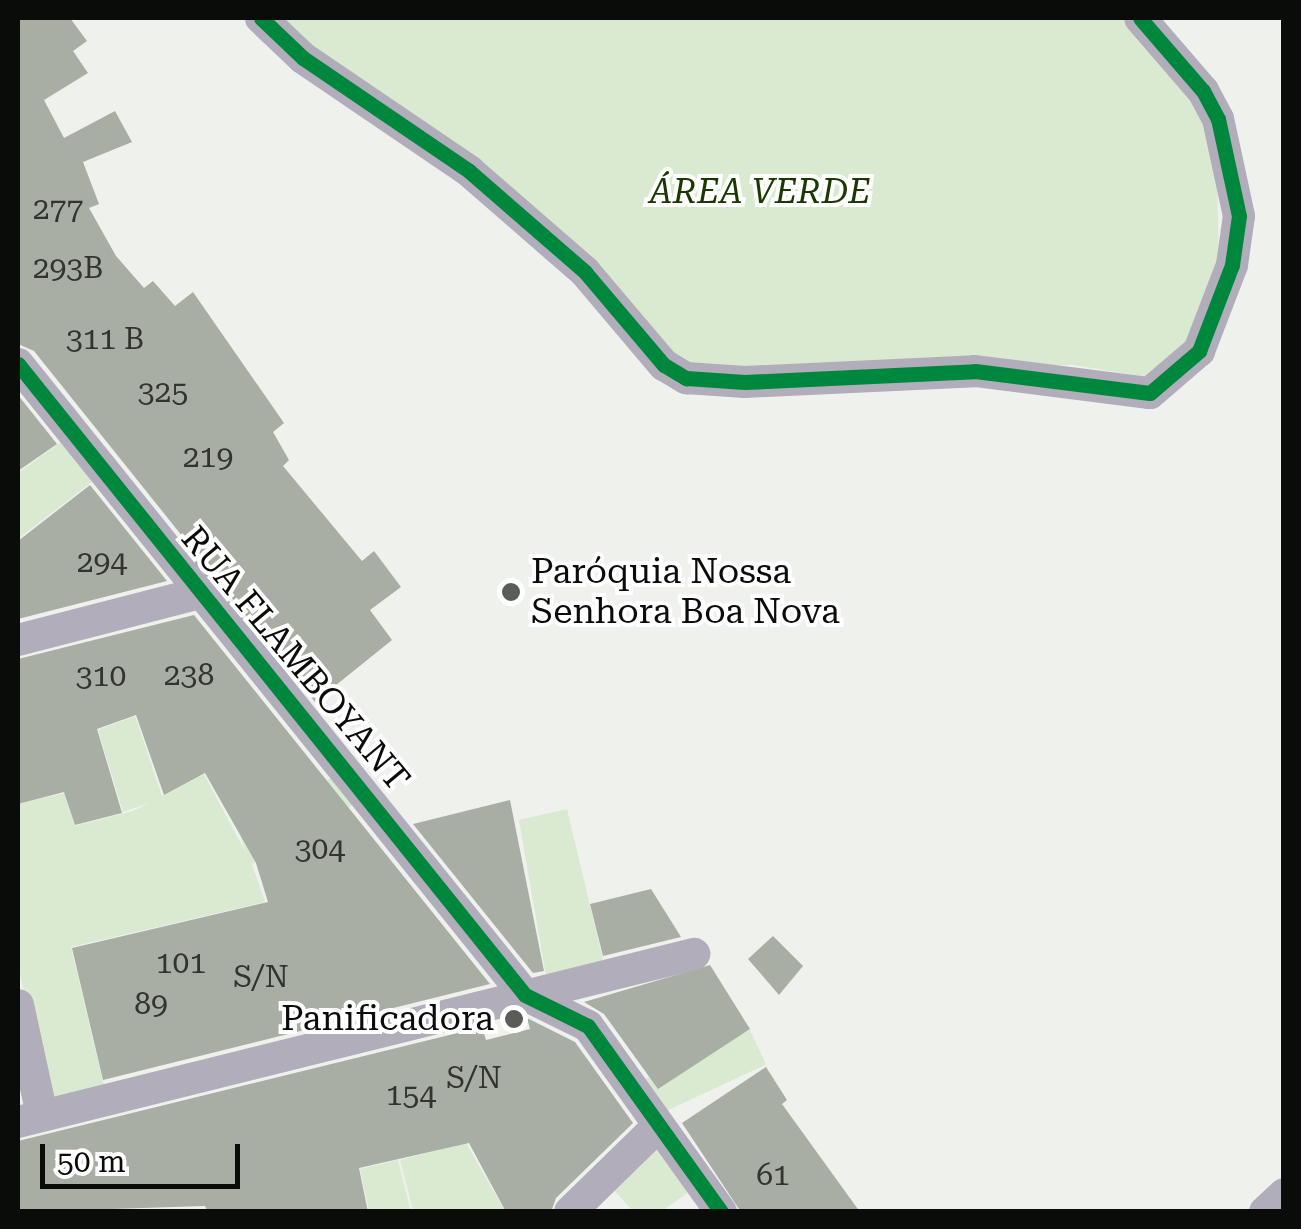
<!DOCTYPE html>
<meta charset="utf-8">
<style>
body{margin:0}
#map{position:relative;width:1301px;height:1229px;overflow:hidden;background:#eff1ed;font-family:"Roboto Serif",serif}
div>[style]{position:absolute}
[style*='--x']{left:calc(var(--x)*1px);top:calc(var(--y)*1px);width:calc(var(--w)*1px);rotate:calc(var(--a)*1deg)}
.green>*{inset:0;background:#daead0;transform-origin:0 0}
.building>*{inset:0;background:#a8aea3}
.minor>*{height:32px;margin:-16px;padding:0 16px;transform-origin:16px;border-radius:16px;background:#b1adba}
.cycleway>*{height:15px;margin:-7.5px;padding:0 7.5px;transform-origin:7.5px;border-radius:7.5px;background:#00873e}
.dots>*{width:28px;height:28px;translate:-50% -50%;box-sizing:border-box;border:5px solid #fff;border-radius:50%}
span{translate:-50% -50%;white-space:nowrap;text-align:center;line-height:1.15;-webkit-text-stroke:8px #fff;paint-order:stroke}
.number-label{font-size:30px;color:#323430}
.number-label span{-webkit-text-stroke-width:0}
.park-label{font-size:35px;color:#1a3800;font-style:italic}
.poi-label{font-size:35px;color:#0a0c0a}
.left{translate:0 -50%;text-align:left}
.right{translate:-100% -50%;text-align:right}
.street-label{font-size:35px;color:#0a0c0a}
.frame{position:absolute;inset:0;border:20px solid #0a0c0a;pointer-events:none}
.scale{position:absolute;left:40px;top:1144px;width:200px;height:45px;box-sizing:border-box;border:5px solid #0a0c0a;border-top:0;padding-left:12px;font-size:30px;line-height:35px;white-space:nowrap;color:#0a0c0a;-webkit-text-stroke:8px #fff;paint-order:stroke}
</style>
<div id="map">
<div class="green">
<div style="clip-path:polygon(276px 18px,1125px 18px,1198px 100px,1217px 173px,1219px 275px,1183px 355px,1147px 377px,1073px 365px,689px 367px,300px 46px)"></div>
<div style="clip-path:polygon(65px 439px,97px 478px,18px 539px,18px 473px)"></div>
<div style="clip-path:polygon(135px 716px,162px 796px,204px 774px,246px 853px,239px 832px,339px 773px,360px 799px,324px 826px,252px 864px,265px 902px,71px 947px,105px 1090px,48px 1104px,18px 964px,18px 804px,65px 793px,75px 826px,133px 811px,149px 803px,123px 812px,98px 730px)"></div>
<div style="clip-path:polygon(567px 809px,603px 960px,546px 976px,519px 820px)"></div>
<div style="left:750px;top:1030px;width:38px;height:121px;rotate:65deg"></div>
<div style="clip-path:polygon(657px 1138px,693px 1189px,662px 1211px,634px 1212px,610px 1186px)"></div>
<div style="clip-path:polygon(466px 1143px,505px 1211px,413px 1211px,400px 1160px)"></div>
<div style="clip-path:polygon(398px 1160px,411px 1211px,369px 1211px,360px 1169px)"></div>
</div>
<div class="building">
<div style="clip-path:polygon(18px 18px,70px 18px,87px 41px,73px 51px,88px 73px,44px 100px,64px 138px,115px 111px,132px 142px,83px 162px,99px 204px,89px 208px,116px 256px,144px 288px,153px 281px,175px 306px,193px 292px,284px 423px,273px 432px,289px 460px,283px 466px,362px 561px,374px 551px,401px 587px,370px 610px,392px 640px,315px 702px,34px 351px,18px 344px)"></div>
<div style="clip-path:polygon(18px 395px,57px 444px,18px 471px)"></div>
<div style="clip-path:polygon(90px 485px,167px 581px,18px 619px,18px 541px)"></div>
<div style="clip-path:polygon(194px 615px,490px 984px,103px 1080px,72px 948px,268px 902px,256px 863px,205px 773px,164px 795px,136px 715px,97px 729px,122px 813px,75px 825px,64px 792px,18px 804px,18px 659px)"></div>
<div style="clip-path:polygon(510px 800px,544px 971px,533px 973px,413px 824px)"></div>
<div style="clip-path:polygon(651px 889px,681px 937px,603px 956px,590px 904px)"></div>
<div style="clip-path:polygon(773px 936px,803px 966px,779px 995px,748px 959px)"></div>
<div style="clip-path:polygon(710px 965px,750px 1029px,658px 1089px,604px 1014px,584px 1002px)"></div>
<div style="clip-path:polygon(527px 1018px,575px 1042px,633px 1123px,556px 1198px,551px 1212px,506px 1212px,469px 1143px,359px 1168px,368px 1212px,208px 1212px,205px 1206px,18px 1212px,18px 1141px,482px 1027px,486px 1040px,530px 1029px)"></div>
<div style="clip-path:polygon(766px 1067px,787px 1100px,782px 1104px,860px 1212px,741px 1212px,682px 1123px)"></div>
</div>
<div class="minor">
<div style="--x:261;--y:18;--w:58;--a:43.6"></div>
<div style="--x:303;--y:58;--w:201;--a:34.2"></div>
<div style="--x:469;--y:171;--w:154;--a:41"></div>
<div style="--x:585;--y:272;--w:122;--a:49.7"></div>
<div style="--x:664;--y:365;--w:26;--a:31"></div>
<div style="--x:686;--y:378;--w:59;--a:3.9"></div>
<div style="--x:745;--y:382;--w:230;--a:-2.7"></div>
<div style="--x:975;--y:371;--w:176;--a:7.2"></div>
<div style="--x:1150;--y:393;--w:65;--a:-40.6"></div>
<div style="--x:1199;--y:351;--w:92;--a:-69"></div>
<div style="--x:1232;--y:265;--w:49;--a:-81.9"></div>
<div style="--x:1239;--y:216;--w:99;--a:-102.2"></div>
<div style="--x:1218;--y:119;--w:32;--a:-118"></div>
<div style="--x:1203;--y:91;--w:96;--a:-130.8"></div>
<div style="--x:18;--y:364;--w:809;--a:51.22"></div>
<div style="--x:525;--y:995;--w:70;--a:26.2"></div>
<div style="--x:588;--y:1026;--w:229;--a:54.4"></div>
<div style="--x:18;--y:640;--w:188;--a:-14.5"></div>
<div style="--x:18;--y:1005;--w:113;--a:77.7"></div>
<div style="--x:18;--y:1122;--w:697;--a:-13.96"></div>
<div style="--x:570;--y:1212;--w:124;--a:-44.3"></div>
<div style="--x:1265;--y:1212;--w:26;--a:-43"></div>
</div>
<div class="cycleway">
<div style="--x:261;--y:18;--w:58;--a:43.6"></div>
<div style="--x:303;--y:58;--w:201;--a:34.2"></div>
<div style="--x:469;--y:171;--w:154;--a:41"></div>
<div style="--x:585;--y:272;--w:122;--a:49.7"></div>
<div style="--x:664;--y:365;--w:26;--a:31"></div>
<div style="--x:686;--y:378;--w:59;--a:3.9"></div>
<div style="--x:745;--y:382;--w:230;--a:-2.7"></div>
<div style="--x:975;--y:371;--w:176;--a:7.2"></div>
<div style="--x:1150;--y:393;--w:65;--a:-40.6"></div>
<div style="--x:1199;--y:351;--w:92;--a:-69"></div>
<div style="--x:1232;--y:265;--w:49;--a:-81.9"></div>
<div style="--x:1239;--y:216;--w:99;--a:-102.2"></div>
<div style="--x:1218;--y:119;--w:32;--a:-118"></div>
<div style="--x:1203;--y:91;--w:96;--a:-130.8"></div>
<div style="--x:18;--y:364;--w:809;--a:51.22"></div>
<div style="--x:525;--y:995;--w:70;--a:26.2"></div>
<div style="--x:588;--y:1026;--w:229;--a:54.4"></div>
</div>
<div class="dots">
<div style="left:511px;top:592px;background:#5a5c59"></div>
<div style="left:514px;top:1019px;background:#5a5c59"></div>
</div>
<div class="number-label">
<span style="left:58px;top:209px">277</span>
<span style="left:68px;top:268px">293B</span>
<span style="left:105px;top:339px">311 B</span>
<span style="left:163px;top:392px">325</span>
<span style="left:208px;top:457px">219</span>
<span style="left:102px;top:562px">294</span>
<span style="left:189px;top:675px">238</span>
<span style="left:101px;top:676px">310</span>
<span style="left:320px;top:849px">304</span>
<span style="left:181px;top:963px">101</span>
<span style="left:261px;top:977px">S/N</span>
<span style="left:151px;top:1004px">89</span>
<span style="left:474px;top:1078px">S/N</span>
<span style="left:411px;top:1095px">154</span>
<span style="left:773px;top:1175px">61</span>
</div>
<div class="park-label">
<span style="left:760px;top:192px">ÁREA VERDE</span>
</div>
<div class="poi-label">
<span class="left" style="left:531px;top:592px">Paróquia Nossa<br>Senhora Boa Nova</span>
<span class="right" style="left:494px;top:1019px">Panificadora</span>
</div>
<div class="street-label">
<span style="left:295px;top:659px;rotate:50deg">RUA FLAMBOYANT</span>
</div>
<div class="frame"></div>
<div class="scale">50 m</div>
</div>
